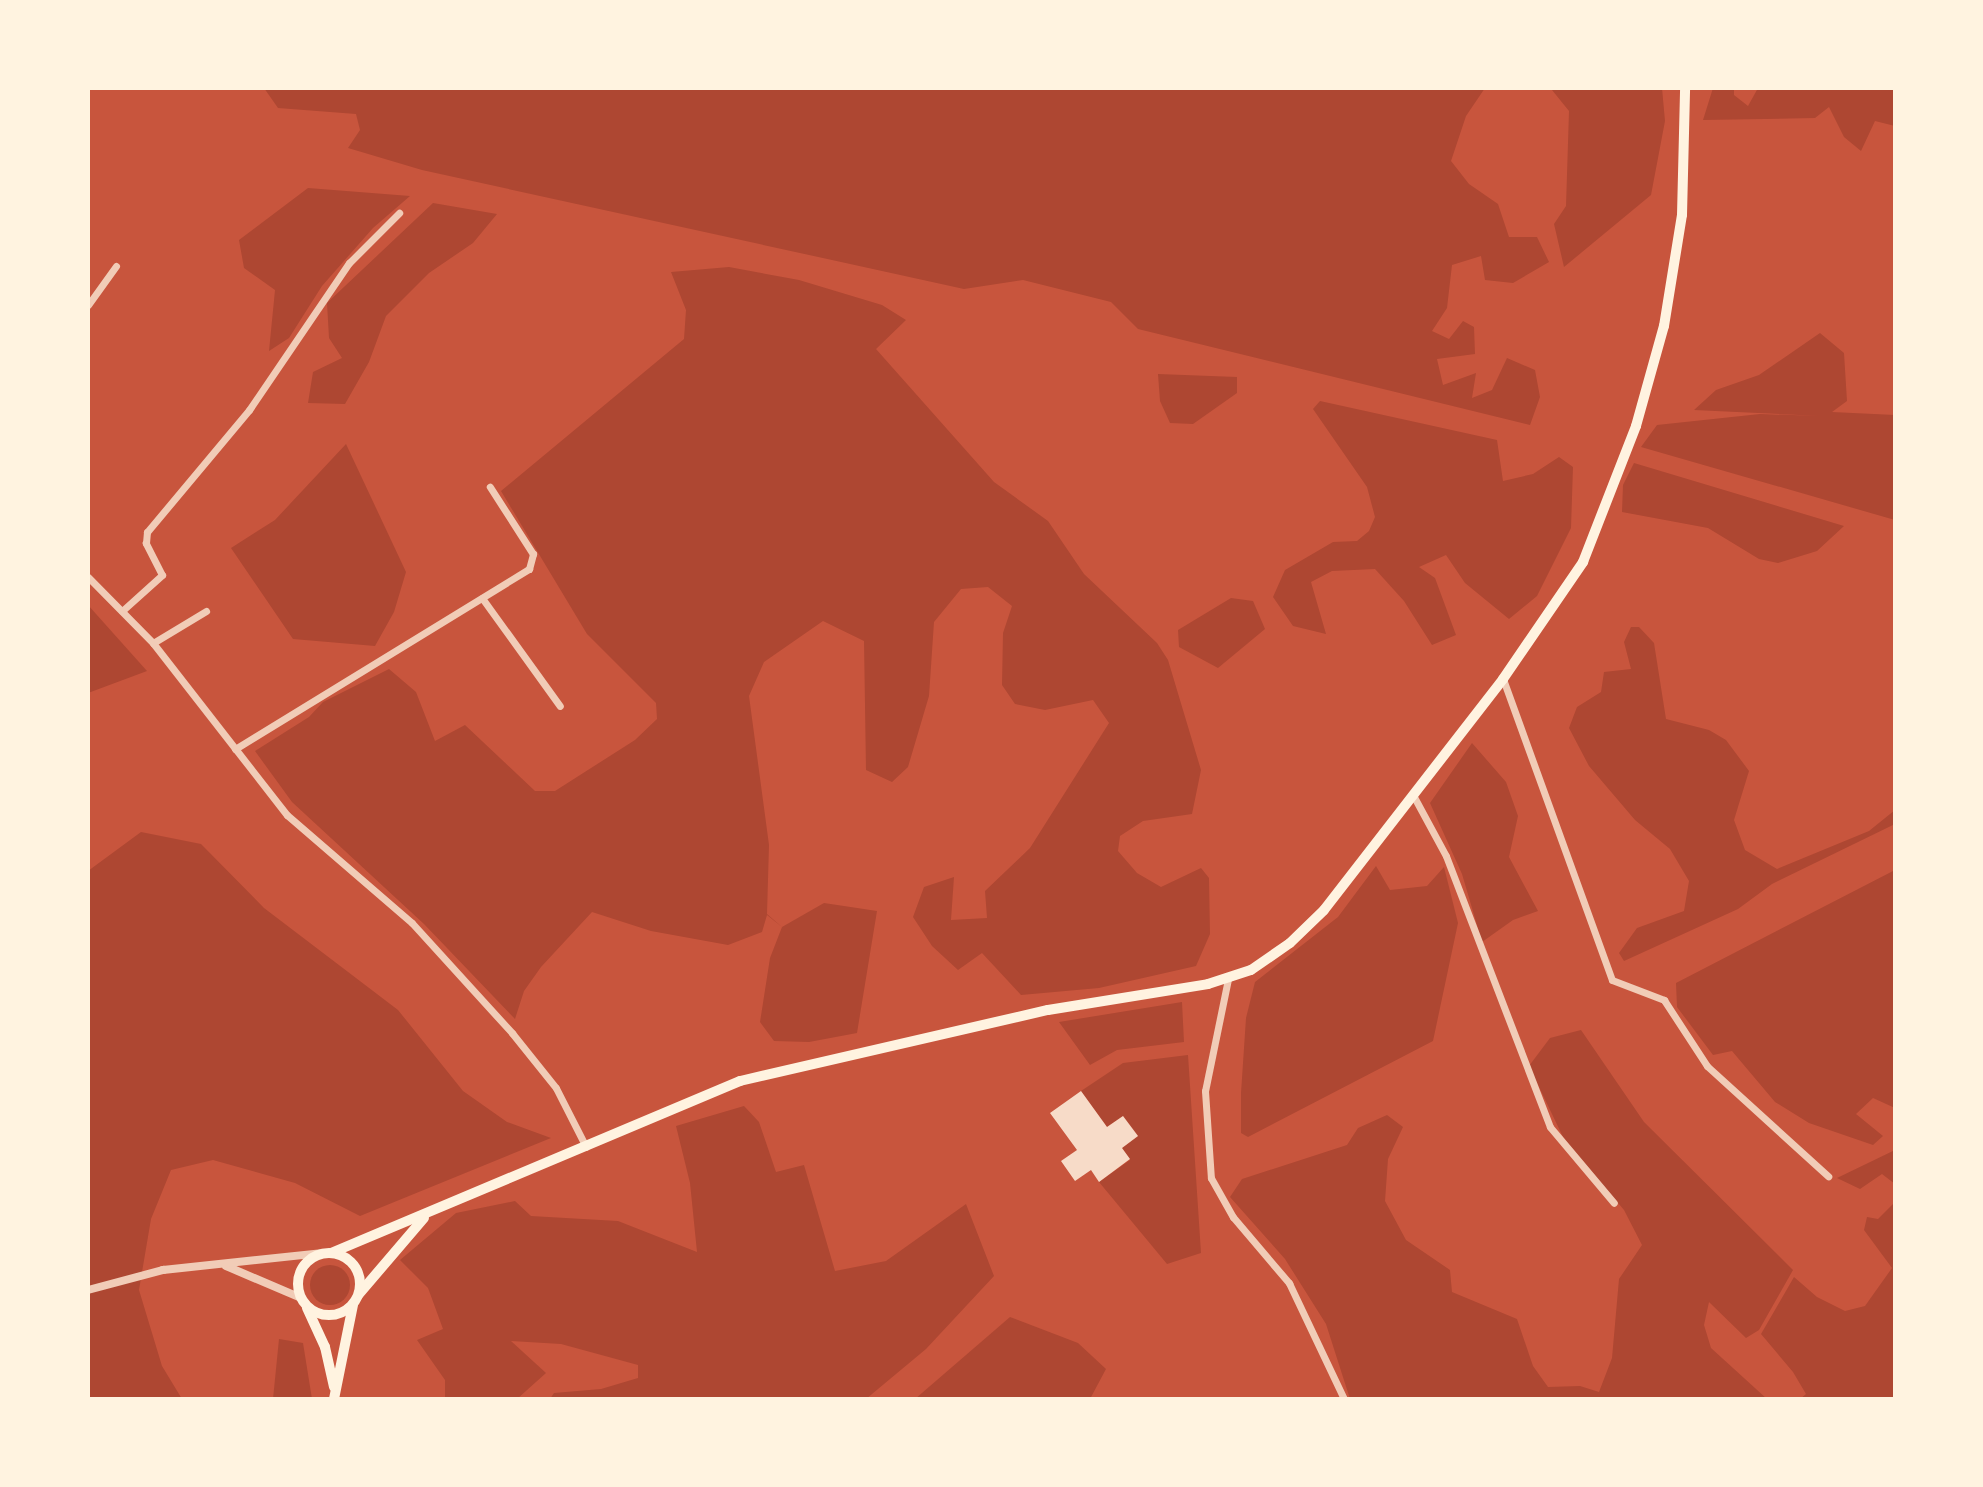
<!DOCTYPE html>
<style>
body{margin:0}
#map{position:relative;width:1983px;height:1487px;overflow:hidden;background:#c8553d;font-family:"IBM Plex Sans",sans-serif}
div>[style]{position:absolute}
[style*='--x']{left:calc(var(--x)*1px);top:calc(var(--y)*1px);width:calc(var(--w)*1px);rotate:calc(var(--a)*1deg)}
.green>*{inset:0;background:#ae4732}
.round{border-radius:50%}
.building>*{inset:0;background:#f7dbc8}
.minor>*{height:7px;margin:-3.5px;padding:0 3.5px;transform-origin:3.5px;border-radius:3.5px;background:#f1ccb7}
.tertiary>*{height:8px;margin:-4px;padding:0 4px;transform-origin:4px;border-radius:4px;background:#f1ccb7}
.secondary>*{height:10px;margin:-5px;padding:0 5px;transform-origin:5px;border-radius:5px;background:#fff3e0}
.secondary>.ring{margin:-5px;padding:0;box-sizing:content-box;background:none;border:10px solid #fff3e0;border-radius:50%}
span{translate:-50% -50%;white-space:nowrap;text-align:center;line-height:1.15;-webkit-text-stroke:8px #fff3e0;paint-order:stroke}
.frame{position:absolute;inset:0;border:90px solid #fff3e0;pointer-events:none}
</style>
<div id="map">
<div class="green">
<div style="clip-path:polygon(264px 88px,1485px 88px,1466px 116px,1451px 161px,1469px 184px,1498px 204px,1509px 237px,1537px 237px,1549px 262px,1513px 283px,1485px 280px,1481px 256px,1452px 265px,1447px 308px,1432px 331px,1449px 339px,1463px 321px,1474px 327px,1475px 354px,1437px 359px,1443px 385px,1476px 373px,1472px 398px,1492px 390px,1507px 358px,1535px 370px,1540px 397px,1530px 425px,1138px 329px,1111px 302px,1023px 280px,964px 289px,422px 170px,348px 148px,360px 130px,356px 114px,278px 108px)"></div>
<div style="clip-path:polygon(1541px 88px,1662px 88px,1665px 121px,1651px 195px,1564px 267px,1554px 224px,1566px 206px,1569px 111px,1552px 90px)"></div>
<div style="clip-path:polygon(1713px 88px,1734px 88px,1734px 95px,1748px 106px,1758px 88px,1895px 88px,1895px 126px,1875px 121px,1861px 151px,1844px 137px,1829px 107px,1815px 118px,1703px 120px)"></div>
<div style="clip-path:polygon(308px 188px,410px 196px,373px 228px,322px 286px,289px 338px,269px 351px,275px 290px,244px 268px,239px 240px)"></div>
<div style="clip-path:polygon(433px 203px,497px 214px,473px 243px,429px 273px,386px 316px,369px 362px,345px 404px,308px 403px,313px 372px,342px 358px,329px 338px,327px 303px)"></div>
<div style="clip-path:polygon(729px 267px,799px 280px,882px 305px,906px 320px,876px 349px,994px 482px,1048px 521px,1084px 574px,1157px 643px,1168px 660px,1201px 770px,1192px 814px,1143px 821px,1120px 836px,1118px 851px,1137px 873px,1161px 887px,1201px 868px,1209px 878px,1210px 934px,1196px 966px,1099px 988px,1021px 995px,982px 953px,958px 970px,932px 946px,913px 917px,924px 887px,954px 877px,951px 920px,987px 918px,985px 891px,1030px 848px,1109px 723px,1093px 700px,1045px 710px,1015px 704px,1002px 685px,1003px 633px,1012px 606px,988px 587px,961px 589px,934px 622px,929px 696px,908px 767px,892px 782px,866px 770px,864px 641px,823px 621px,764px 662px,749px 696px,769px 845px,767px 914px,782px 927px,824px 903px,877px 911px,857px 1033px,809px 1042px,774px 1041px,760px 1022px,770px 958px,782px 927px,767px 915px,762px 932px,728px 945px,651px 931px,592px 912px,541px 967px,524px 991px,515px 1019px,424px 924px,292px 802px,255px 751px,309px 717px,323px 702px,389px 669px,416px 692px,435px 741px,465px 725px,535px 791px,555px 791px,635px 740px,657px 719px,656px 703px,587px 634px,501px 491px,684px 339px,686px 310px,671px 272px)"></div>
<div style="clip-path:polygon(1820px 333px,1844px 353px,1847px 401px,1832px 412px,1895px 415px,1895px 520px,1641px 447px,1657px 425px,1760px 414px,1820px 416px,1694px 410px,1716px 390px,1759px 375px)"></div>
<div style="clip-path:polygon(1158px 374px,1237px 377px,1237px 393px,1193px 424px,1170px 423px,1160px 401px)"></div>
<div style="clip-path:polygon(1320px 401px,1497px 440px,1503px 481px,1533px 474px,1559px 457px,1573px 467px,1571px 528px,1537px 596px,1509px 619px,1465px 583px,1446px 555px,1419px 567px,1435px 578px,1456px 635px,1432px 645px,1404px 601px,1375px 569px,1332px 571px,1311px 582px,1326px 634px,1293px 626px,1273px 597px,1285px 570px,1333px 542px,1357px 541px,1369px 531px,1375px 517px,1367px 487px,1313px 409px)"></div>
<div style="clip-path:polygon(346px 444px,406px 572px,394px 612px,375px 646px,293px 639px,231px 548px,275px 520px)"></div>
<div style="clip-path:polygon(1634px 463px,1844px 526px,1817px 551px,1778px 563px,1759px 559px,1708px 528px,1622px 512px,1623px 485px)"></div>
<div style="clip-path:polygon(1231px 598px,1253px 601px,1265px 629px,1218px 668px,1179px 647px,1178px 630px)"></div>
<div style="clip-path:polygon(88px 605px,147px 671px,88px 693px)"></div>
<div style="clip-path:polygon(1631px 627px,1639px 627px,1654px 643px,1666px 719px,1709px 730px,1726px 740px,1749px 771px,1734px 820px,1745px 850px,1777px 869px,1869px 831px,1895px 810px,1895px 824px,1772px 884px,1738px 909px,1624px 961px,1619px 953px,1637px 928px,1684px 911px,1689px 881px,1670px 849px,1635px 820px,1589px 766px,1569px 728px,1577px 707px,1601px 692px,1604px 672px,1631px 669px,1624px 642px)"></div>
<div style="clip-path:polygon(1472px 743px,1506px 782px,1518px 816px,1509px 857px,1538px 911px,1513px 920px,1482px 942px,1462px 874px,1430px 803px)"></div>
<div style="clip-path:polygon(141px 832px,201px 844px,264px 908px,398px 1010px,463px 1091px,507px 1122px,551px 1138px,360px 1216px,295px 1183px,213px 1160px,171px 1170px,151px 1219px,139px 1290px,162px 1366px,182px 1399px,88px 1399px,88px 871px)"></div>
<div style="clip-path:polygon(1376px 866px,1390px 890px,1427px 886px,1444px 867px,1458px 923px,1433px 1041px,1248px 1137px,1241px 1133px,1241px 1093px,1246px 1018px,1255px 982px,1338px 917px)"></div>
<div style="clip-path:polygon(1895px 870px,1895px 1108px,1873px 1098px,1856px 1114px,1883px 1136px,1873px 1145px,1809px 1123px,1775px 1102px,1732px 1051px,1713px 1055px,1677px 1007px,1676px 983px)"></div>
<div style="clip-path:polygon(1182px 1002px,1184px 1042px,1117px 1050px,1090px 1065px,1059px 1022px)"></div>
<div style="clip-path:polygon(1581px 1030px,1644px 1122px,1793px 1270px,1759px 1330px,1746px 1338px,1709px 1302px,1704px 1325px,1711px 1348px,1767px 1399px,1350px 1399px,1326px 1324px,1285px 1259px,1230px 1197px,1242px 1179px,1347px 1145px,1358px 1128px,1387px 1115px,1403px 1127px,1388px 1159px,1385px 1201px,1406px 1240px,1450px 1270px,1452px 1292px,1517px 1319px,1533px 1366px,1548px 1387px,1580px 1386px,1599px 1392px,1612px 1358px,1619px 1279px,1642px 1245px,1624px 1210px,1563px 1137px,1529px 1066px,1550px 1038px)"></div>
<div style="clip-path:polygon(1188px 1055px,1201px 1253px,1167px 1264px,1099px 1182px,1130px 1160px,1122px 1148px,1138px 1136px,1123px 1116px,1107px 1127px,1081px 1091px,1123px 1063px)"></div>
<div style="clip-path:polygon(744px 1106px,759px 1122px,776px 1172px,804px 1165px,835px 1271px,886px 1261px,966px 1204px,994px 1276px,926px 1349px,866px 1399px,550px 1399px,554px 1393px,601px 1389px,638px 1378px,638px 1365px,561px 1344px,511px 1341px,546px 1373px,517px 1399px,445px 1399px,445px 1380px,417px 1340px,443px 1329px,428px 1288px,400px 1260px,456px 1213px,515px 1201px,531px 1216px,618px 1221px,697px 1252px,690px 1183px,676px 1126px)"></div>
<div style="clip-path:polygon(1895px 1150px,1895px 1184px,1882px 1174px,1860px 1189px,1837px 1178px)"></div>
<div style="clip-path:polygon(1895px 1202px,1895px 1399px,1800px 1399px,1806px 1394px,1793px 1372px,1761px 1334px,1794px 1277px,1817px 1297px,1845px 1311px,1865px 1306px,1892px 1268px,1864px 1230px,1867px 1217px,1878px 1219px)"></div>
<div class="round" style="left:310px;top:1265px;width:40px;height:40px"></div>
<div style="clip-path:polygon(1010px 1317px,1078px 1343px,1106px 1369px,1090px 1399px,915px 1399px)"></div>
<div style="clip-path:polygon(279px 1339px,303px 1343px,312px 1399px,273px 1399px)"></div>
</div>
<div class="building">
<div style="clip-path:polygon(1081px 1091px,1107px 1127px,1123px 1116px,1138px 1136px,1122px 1148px,1130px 1159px,1099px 1182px,1091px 1170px,1075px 1181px,1061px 1161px,1077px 1150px,1050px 1113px)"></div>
</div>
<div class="minor">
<div style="--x:88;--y:305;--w:48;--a:-54.3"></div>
<div style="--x:88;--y:577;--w:93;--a:45.4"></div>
<div style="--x:153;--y:643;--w:218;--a:52.1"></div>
<div style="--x:287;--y:815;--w:165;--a:40.8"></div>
<div style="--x:412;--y:923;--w:149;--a:47.7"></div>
<div style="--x:512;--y:1033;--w:70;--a:51.3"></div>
<div style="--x:556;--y:1088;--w:66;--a:63"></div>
<div style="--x:482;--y:598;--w:133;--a:54.2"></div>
<div style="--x:122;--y:611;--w:54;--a:-42"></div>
<div style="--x:162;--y:575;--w:36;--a:-117"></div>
<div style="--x:146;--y:543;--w:11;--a:-85"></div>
<div style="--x:147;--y:532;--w:159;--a:-50.1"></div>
<div style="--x:249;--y:410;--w:178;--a:-55.8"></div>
<div style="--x:349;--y:263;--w:71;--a:-45"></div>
<div style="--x:153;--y:643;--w:62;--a:-31.1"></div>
<div style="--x:1503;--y:679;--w:320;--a:70.1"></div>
<div style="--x:1612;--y:980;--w:56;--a:21"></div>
<div style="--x:1664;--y:1000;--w:79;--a:56.9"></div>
<div style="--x:1707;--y:1066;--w:164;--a:42.3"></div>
<div style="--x:235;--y:749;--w:345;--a:-31.5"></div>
<div style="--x:529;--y:569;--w:16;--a:-75"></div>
<div style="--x:533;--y:554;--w:80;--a:-122.7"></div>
<div style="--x:1413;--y:795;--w:69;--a:61.6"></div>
<div style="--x:1446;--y:856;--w:290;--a:69"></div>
<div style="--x:1550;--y:1127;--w:99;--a:49.9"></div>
<div style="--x:1228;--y:979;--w:114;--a:101.6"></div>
<div style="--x:1205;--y:1091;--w:87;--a:86.1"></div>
<div style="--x:1211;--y:1178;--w:45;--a:60.6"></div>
<div style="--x:1233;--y:1217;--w:87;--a:49.7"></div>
<div style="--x:1289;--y:1283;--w:128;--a:64.6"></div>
</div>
<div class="tertiary">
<div style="--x:226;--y:1266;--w:82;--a:23.1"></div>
<div style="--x:88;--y:1290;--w:78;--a:-14.9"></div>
<div style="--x:163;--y:1270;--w:159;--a:-6.1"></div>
</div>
<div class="secondary">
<div style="--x:331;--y:1253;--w:444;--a:-22.8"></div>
<div style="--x:740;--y:1081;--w:316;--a:-13"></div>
<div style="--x:1048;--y:1010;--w:162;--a:-9.2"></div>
<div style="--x:1208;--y:984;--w:45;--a:-18"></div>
<div style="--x:1251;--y:970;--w:47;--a:-34.7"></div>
<div style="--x:1290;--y:943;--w:47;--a:-44.1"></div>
<div style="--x:1324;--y:910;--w:292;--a:-52.2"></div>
<div style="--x:1503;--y:679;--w:142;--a:-55.6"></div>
<div style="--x:1583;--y:562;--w:146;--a:-68.7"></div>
<div style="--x:1636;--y:426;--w:104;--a:-74.4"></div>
<div style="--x:1664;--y:326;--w:112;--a:-80.8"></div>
<div style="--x:1682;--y:215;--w:127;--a:-88.6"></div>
<div class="ring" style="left:298px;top:1253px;width:52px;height:52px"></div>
<div style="--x:359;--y:1294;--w:100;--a:-49.5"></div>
<div style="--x:307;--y:1308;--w:43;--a:65.2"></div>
<div style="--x:325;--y:1347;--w:41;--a:77.3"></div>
<div style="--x:334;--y:1399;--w:96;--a:-78.6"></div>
</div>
<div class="frame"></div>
</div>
